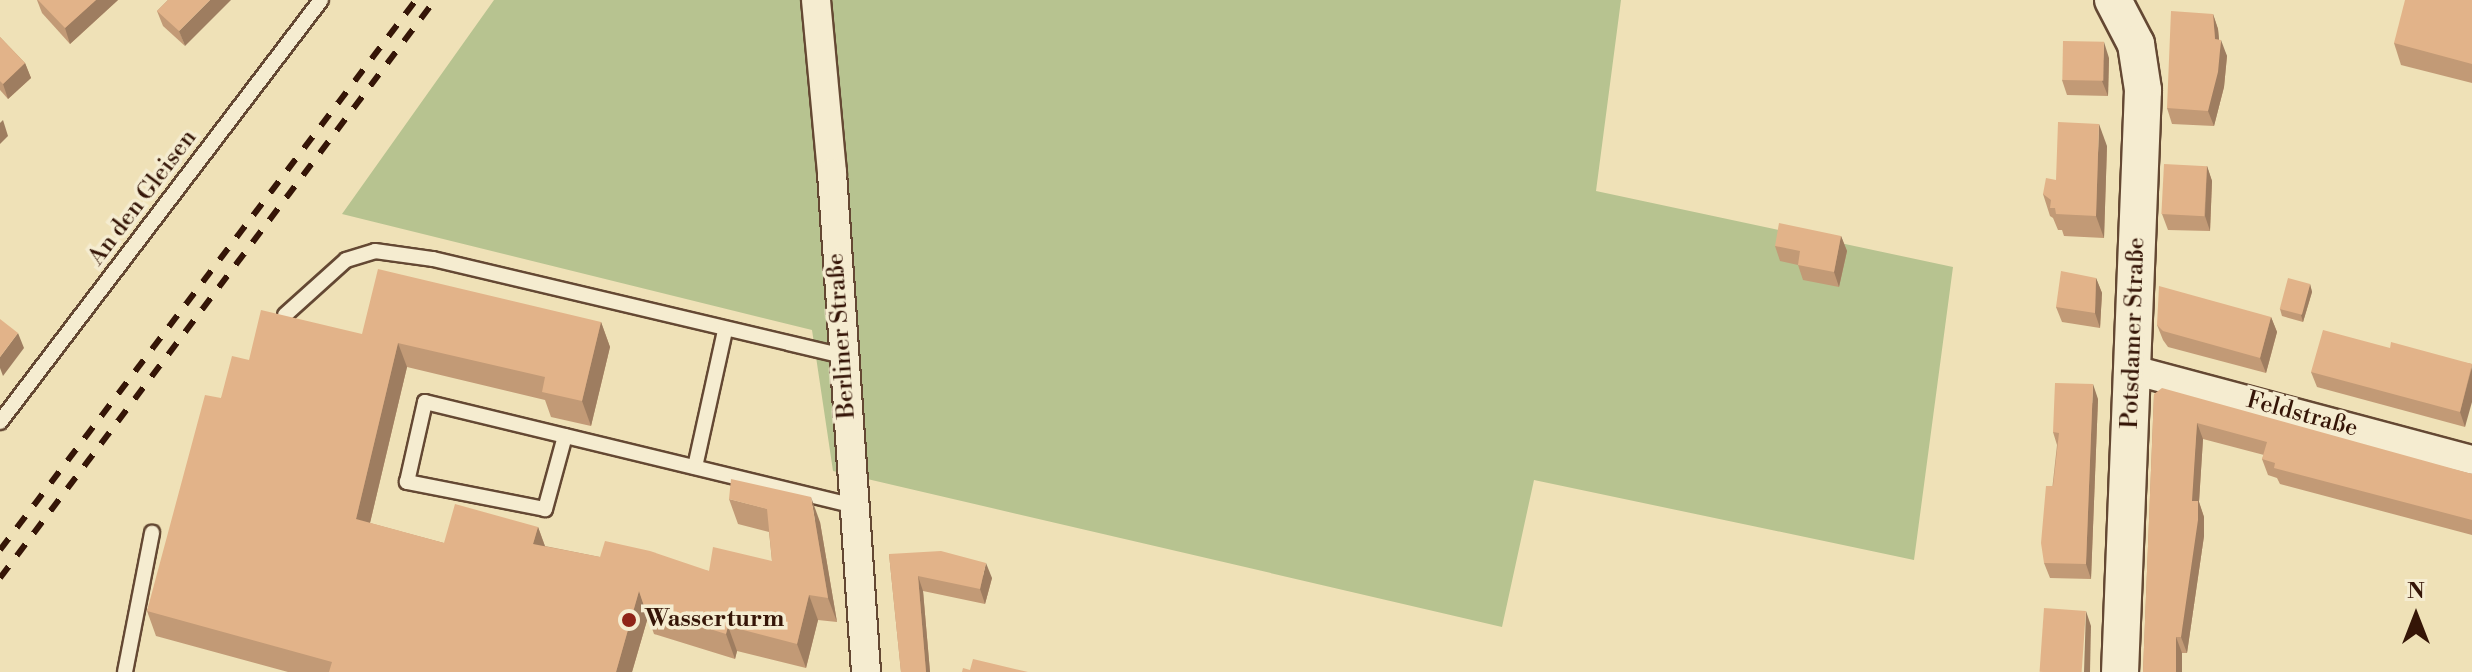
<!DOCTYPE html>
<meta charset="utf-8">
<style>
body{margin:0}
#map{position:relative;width:2472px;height:672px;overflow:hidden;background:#efe1b7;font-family:"Libre Bodoni",serif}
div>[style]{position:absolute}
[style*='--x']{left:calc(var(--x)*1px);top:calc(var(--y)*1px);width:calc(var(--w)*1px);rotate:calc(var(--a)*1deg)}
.green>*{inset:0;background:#b7c390}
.roads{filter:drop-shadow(2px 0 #644833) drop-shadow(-2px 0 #644833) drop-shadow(0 2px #644833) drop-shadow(0 -2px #644833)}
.service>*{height:14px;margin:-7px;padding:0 7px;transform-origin:7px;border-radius:7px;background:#f5ecd0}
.minor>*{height:28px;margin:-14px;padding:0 14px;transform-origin:14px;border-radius:14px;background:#f5ecd0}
.tertiary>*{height:36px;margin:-18px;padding:0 18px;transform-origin:18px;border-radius:18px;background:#f5ecd0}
.rail>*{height:6px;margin-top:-3px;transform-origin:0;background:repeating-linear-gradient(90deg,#351507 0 14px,transparent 0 28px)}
.wall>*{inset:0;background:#c29a76}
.shaded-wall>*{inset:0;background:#9e7d60}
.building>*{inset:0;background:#e2b389;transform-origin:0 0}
.dots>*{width:22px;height:22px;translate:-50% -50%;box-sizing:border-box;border:4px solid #f5ecd0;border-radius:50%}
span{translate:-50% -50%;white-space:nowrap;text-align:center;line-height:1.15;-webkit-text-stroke:7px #f5ecd0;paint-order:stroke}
.street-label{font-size:24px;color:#351507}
.poi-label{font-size:24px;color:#351507;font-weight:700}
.left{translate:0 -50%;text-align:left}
.north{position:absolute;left:2376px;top:576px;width:80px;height:80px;-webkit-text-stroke:6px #f5ecd0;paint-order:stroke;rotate:0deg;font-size:22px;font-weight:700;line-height:32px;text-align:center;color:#351507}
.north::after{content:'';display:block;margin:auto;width:28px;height:36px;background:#351507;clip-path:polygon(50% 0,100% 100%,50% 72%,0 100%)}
</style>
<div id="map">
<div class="green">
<div style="clip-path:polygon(494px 0,1621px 0,1596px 191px,1953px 267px,1914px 560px,1534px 480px,1502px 627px,833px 471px,812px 330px,342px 214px)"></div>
</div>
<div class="roads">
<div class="service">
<div style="--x:285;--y:315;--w:82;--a:-42"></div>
<div style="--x:346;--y:260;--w:30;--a:-17"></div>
<div style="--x:375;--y:251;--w:59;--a:7.9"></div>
<div style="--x:433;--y:259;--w:421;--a:13.3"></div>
<div style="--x:0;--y:422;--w:530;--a:-52.74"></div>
<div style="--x:565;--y:436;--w:76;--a:105.3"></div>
<div style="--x:545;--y:509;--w:141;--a:-168.9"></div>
<div style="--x:407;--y:482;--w:82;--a:-77.3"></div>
<div style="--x:425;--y:402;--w:441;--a:13.6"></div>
<div style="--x:695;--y:467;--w:140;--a:-77.6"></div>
<div style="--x:125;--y:672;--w:142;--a:-79"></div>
</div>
<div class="minor">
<div style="--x:816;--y:0;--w:174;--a:84.7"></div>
<div style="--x:832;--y:173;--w:500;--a:86.1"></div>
<div style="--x:2133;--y:370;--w:351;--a:14.9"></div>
</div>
<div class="tertiary">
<div style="--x:2113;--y:0;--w:50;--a:62.4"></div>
<div style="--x:2136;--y:44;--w:47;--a:81.3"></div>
<div style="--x:2143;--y:90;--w:582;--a:92.26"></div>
</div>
</div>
<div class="rail">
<div style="--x:0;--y:550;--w:690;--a:-52.9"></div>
<div style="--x:0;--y:578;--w:723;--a:-53.04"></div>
</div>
<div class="wall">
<div style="clip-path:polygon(37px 0,118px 0,70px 44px,42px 13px)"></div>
<div style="clip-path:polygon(168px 0,185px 46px,163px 26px,157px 11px)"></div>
<div style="clip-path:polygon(2472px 0,2472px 83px,2401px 65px,2394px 43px)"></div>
<div style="clip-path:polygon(2213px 14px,2218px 29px,2219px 40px,2227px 56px,2224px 87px,2214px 126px,2172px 124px,2167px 108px)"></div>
<div style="clip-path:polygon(0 37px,25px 63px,31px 78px,8px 99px,0 90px)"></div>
<div style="clip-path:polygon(2109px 58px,2108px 96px,2067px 95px,2062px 80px)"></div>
<div style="clip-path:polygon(2107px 146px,2104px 238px,2064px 236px,2062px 230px,2058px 230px,2053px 218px,2050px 216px,2043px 194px,2056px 180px)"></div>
<div style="clip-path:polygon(2207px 166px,2212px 181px,2210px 231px,2168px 230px,2162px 214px)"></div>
<div style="clip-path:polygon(1841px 236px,1847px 251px,1839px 287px,1803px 280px,1798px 265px,1780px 261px,1775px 246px)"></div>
<div style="clip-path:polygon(2096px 278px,2102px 293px,2100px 328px,2062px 322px,2056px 307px)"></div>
<div style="clip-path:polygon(2310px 284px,2312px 292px,2303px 322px,2282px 316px,2280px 309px)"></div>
<div style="clip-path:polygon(2271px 317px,2277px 332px,2266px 373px,2168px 347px,2163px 340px,2157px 325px)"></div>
<div style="clip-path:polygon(601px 322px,610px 347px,591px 426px,551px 417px,545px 400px,407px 367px,370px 523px,444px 543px,538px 527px,545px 546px,600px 557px,709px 571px,772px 561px,769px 532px,738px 524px,729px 499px,820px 522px,837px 622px,818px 620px,806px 668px,737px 651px,735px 659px,654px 634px,648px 617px,632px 672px,288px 672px,156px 636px,147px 611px,221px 398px,249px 360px,362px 334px)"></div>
<div style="clip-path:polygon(2390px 348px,2472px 364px,2465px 427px,2317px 387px,2311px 372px)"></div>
<div style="clip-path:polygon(2154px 394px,2472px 474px,2472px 535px,2280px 484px,2277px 478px,2268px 475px,2262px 459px,2264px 455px,2203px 439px,2199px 502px,2204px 517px,2204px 536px,2187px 653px,2182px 653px,2182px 672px,2143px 672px)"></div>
<div style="clip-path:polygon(2098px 399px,2091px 579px,2050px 578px,2044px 563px,2057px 445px,2053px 432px)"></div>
<div style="clip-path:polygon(889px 554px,992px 578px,985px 604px,923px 591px,930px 672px,901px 672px)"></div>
</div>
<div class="shaded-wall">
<div style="clip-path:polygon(96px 0,118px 0,70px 44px,65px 28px)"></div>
<div style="clip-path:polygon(210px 0,231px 0,185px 46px,179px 31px)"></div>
<div style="clip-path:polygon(2213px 14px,2218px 29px,2220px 50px,2221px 40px,2227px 56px,2224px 87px,2214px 126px,2208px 111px,2215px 39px)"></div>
<div style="clip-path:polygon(2104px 42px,2109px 58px,2108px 96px,2102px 81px)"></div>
<div style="clip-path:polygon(25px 63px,31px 78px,8px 99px,3px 84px)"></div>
<div style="clip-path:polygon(3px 120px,8px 136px,0 144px,0 123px)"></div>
<div style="clip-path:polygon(2099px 124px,2107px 146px,2104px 238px,2096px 216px)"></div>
<div style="clip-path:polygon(2207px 166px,2212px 181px,2210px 231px,2205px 216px)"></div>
<div style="clip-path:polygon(1841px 236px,1847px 251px,1839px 287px,1834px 272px)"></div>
<div style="clip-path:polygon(2096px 278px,2102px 293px,2100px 328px,2095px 313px)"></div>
<div style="clip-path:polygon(2310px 284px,2312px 292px,2303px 322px,2301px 315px)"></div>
<div style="clip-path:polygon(2271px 317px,2277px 332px,2266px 373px,2260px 358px)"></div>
<div style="clip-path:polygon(601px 322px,610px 347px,591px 426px,582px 401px)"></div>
<div style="clip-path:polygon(18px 333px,24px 348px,3px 376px,0 368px,0 357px)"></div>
<div style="clip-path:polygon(398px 343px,407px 367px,365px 544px,356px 519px)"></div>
<div style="clip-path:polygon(2472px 367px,2472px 402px,2465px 427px,2460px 412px)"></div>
<div style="clip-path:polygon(2093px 384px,2098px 399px,2091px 579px,2086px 564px)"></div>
<div style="clip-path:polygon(2197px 423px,2203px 439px,2199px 502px,2204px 517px,2204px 536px,2187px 653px,2181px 637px)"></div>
<div style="clip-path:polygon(811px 497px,820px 522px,837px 622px,828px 598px)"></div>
<div style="clip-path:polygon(538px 527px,547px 552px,533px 544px)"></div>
<div style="clip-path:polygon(986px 563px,992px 578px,985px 604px,980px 589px)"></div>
<div style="clip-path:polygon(918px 576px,923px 591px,930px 672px,926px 672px)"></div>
<div style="clip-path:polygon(639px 591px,648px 617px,632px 672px,616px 672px)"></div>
<div style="clip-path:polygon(809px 595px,818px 620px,806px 668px,797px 644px)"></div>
<div style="clip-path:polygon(2086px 611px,2091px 626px,2090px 672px,2084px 672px)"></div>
<div style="clip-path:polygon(728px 626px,737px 651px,735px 659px,726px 634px)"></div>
<div style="clip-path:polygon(2176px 637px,2182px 653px,2182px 672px,2176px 672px)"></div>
</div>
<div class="building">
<div style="clip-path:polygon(38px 0,96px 0,65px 28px)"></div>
<div style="clip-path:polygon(168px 0,210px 0,179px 31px,157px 11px)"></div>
<div style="clip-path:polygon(2405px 0,2472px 0,2472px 64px,2394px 43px)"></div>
<div style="clip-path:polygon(2171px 11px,2213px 14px,2215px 39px,2221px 40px,2218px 72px,2208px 111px,2167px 108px)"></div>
<div style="clip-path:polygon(0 37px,25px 63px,3px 84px,0 81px)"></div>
<div style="left:2063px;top:41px;width:41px;height:39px;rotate:1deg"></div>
<div style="clip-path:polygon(2058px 122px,2099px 124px,2096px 216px,2056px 214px,2055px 208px,2050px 208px,2051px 200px,2043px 194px,2046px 178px,2056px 180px)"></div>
<div style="left:2164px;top:164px;width:43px;height:50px;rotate:3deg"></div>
<div style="clip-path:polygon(1779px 223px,1841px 236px,1834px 272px,1798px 265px,1800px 251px,1775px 246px)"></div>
<div style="clip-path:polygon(378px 269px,601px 322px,582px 401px,542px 392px,545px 377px,398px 343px,356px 519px,444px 543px,455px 504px,538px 527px,533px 544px,600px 557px,605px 541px,650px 551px,709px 571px,713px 547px,772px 561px,767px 509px,729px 499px,731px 479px,811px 497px,828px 598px,809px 595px,797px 644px,728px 626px,726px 634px,645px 609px,639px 591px,616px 672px,329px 672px,332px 662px,147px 611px,205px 395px,221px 398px,232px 356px,249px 360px,261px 310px,362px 334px)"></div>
<div style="clip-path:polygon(2061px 271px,2096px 278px,2095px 313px,2056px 307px)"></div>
<div style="left:2288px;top:278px;width:23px;height:32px;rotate:15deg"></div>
<div style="clip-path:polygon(2159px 286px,2271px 317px,2260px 358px,2163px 331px,2157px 325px)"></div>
<div style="clip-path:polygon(0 319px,18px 333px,0 357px)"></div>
<div style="clip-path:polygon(2323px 330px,2390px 348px,2391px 342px,2472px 364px,2460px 412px,2311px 372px)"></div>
<div style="clip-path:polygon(2055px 383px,2093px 384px,2086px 564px,2044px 563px,2041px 543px,2046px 486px,2053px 486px,2059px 433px,2053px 432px)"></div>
<div style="clip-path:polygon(2162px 388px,2472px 474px,2472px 520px,2274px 468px,2275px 463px,2262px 459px,2267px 442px,2197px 423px,2192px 501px,2198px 501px,2198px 520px,2181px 637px,2176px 637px,2176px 672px,2143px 672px,2154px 394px)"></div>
<div style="clip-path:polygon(941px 551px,986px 563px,980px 589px,918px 576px,926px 672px,901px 672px,889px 554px)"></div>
<div style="left:2044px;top:608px;width:42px;height:64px;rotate:4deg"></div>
<div style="clip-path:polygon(973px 659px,1028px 672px,962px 672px,963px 668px,970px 670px)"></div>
</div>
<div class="dots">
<div style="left:629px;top:620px;background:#8f2418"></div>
</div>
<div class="street-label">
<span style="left:143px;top:198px;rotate:-53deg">An den Gleisen</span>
<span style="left:2134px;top:333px;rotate:-88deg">Potsdamer Straße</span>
<span style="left:842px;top:336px;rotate:-94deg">Berliner Straße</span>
<span style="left:2302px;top:415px;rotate:15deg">Feldstraße</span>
</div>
<div class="poi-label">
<span class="left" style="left:645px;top:620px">Wasserturm</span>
</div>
<div class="north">N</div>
</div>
